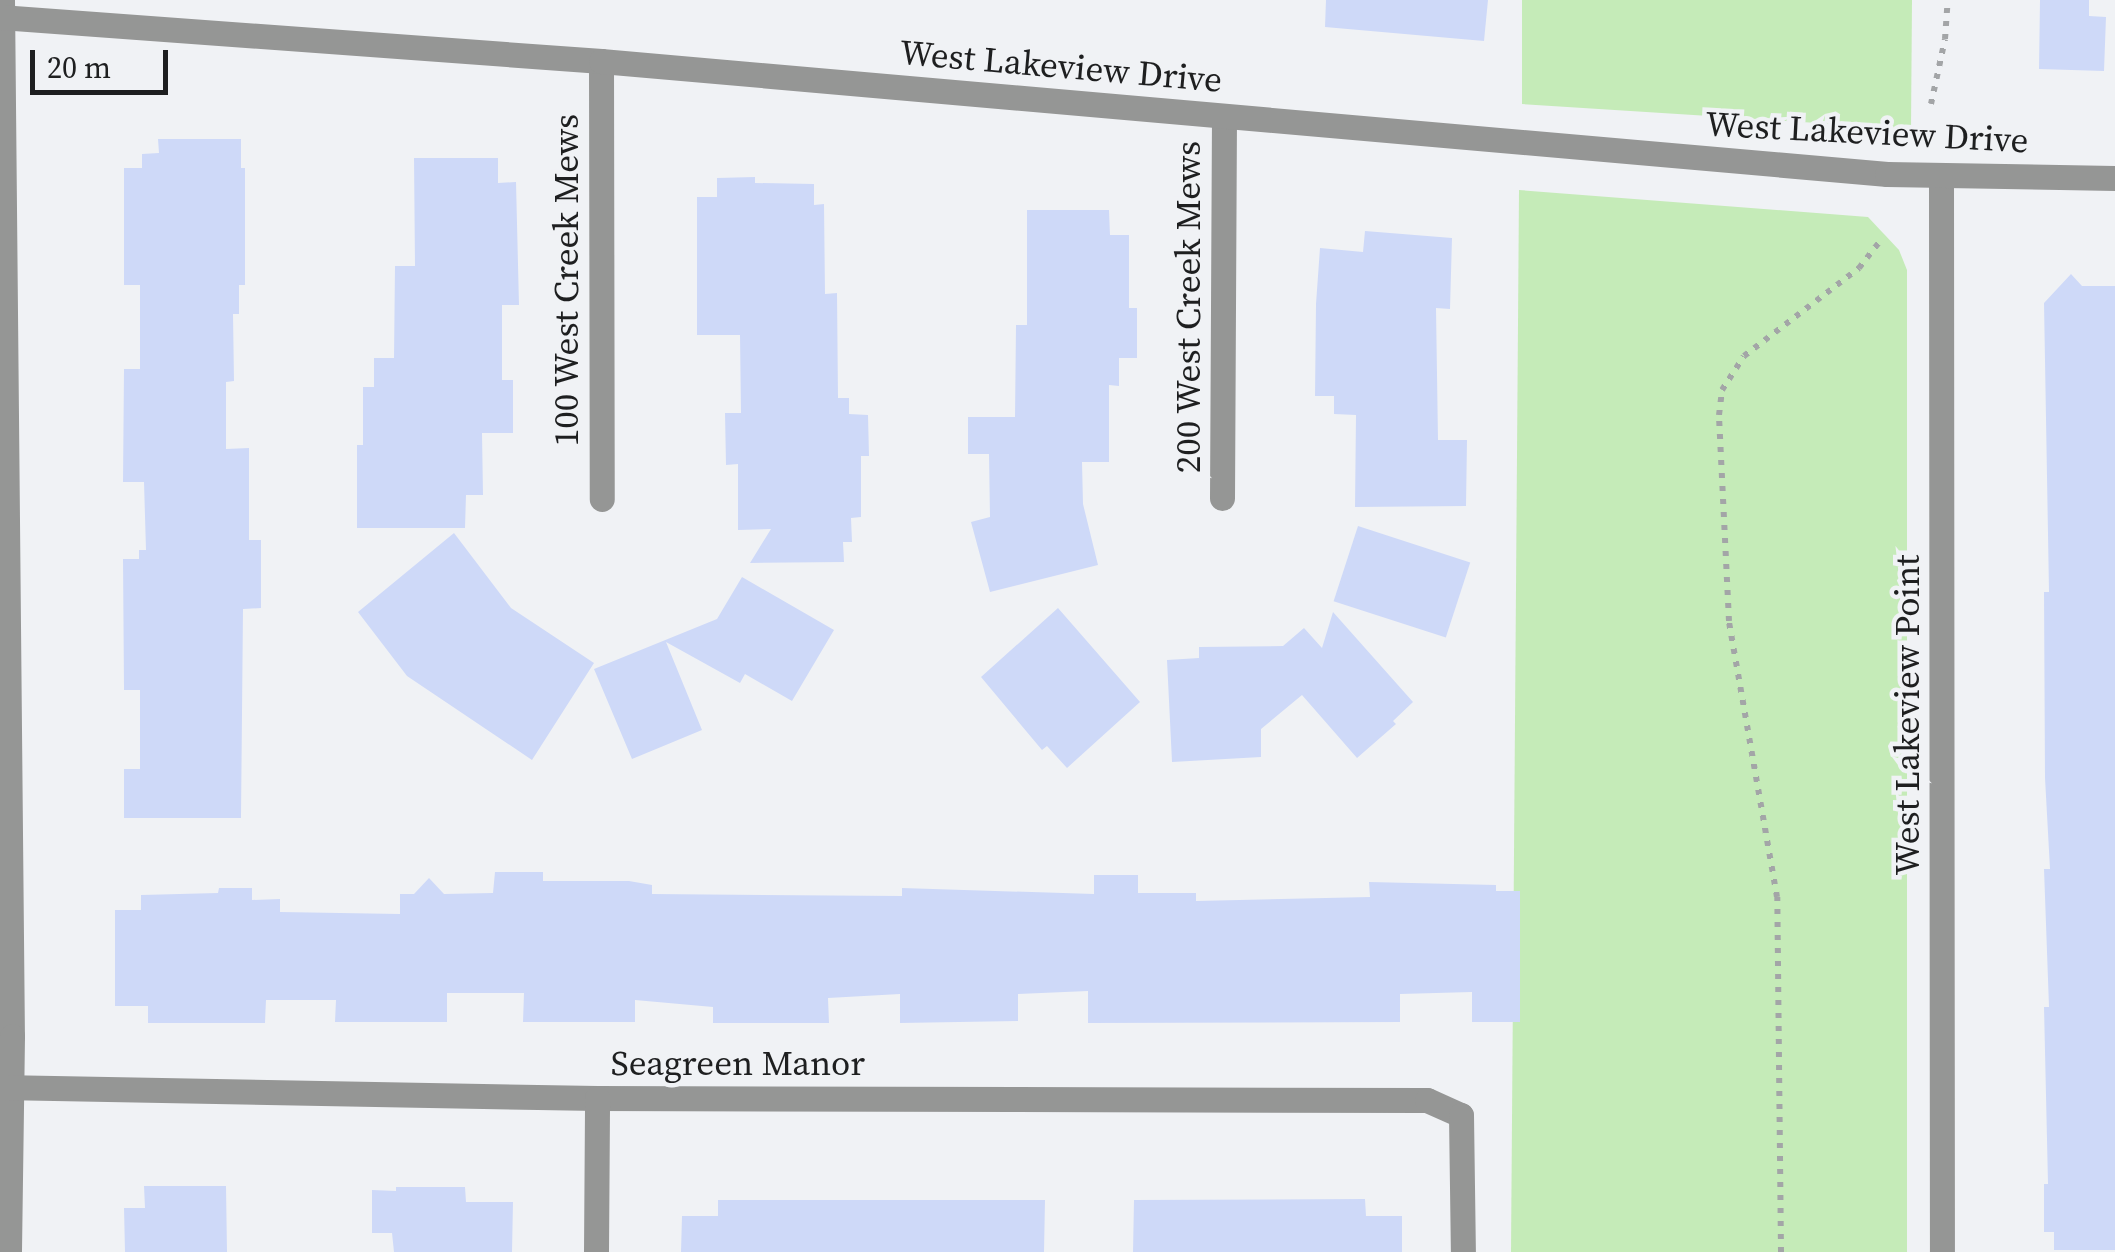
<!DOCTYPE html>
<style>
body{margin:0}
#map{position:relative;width:2115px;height:1252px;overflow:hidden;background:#f0f2f5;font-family:"Source Serif 4",serif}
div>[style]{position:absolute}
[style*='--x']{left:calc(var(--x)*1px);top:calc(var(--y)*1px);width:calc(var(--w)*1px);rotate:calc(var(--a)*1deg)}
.green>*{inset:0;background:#c5ebb8}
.building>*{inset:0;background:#ced9f8;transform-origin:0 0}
.path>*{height:6px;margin-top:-3px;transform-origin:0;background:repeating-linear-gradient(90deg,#a3a5a7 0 5px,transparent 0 13px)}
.minor>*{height:25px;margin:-12.5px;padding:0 12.5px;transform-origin:12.5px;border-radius:12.5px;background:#959695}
.tertiary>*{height:25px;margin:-12.5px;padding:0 12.5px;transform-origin:12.5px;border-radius:12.5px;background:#959695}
span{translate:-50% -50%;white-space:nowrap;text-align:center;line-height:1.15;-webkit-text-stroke:9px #f0f2f5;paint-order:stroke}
.street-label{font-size:35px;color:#1e1f20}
.scale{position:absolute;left:30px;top:50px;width:138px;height:45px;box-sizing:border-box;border:5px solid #1e1f20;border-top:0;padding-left:12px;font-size:30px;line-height:35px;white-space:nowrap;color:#1e1f20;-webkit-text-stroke:8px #f0f2f5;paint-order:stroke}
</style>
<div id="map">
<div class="green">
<div style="clip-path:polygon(1522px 0,1912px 0,1911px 129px,1522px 104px)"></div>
<div style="clip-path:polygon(1519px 190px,1868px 217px,1899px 250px,1907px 270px,1907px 1252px,1511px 1252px)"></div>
</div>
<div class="building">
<div style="clip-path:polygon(1326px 0,1488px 0,1484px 41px,1325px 27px)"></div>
<div style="clip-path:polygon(2040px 0,2089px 0,2089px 16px,2106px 17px,2104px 71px,2039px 69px)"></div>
<div style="clip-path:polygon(158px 139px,241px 139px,241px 168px,245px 168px,245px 285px,239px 285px,239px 314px,233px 314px,234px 381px,226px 382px,226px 449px,249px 448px,249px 540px,261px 540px,261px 608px,243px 609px,241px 818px,124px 818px,124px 769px,140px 769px,140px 690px,124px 690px,123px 559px,139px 559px,139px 550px,146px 550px,144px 482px,123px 482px,124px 369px,140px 369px,140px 285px,124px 285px,124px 168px,142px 168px,142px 154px,159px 153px)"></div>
<div style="clip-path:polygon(414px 158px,498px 158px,498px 183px,516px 182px,519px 305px,502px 305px,502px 380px,513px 380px,513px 433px,482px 433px,483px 495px,466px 495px,465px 528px,357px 528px,357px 445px,363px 445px,363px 387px,374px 387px,374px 358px,394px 358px,395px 266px,415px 266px)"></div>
<div style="clip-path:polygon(755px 177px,755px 183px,814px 184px,814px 205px,824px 204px,825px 294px,837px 293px,838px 398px,849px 398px,849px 414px,868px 415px,869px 456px,861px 456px,861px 517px,851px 518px,852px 542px,843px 542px,844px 562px,750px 563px,771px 529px,738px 530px,738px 464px,726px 465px,725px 413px,741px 413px,740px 335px,697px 335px,697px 197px,717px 197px,717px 178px)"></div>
<div style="clip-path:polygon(1027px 210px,1109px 210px,1110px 235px,1129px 235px,1129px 308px,1137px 308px,1137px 358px,1119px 358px,1119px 386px,1109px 385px,1109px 462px,1082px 462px,1083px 504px,1098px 565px,990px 592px,971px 522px,990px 517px,989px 454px,968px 454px,968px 417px,1015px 417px,1016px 325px,1027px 325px)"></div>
<div style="clip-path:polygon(1365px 231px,1452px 238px,1450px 309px,1436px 308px,1438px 440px,1467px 440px,1466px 506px,1355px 507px,1356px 415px,1334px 414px,1334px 396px,1315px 396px,1316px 304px,1320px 248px,1363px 252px)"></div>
<div style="clip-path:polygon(2071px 274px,2082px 286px,2115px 286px,2115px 1250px,2054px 1250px,2054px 1232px,2044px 1232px,2044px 1184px,2048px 1184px,2044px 1007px,2049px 1007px,2044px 869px,2050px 869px,2045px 778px,2044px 592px,2049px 592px,2044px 303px)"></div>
<div style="left:1358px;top:526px;width:118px;height:79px;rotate:18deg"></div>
<div style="clip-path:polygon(454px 533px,511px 608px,594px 663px,532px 760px,407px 676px,358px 612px)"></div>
<div style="clip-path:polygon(742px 577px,834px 630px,792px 701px,745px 674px,740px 683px,666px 642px,702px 730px,632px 759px,594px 669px,717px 619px)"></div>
<div style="clip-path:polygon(1058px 608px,1140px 702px,1067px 768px,1047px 746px,1042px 750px,981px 677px)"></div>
<div style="clip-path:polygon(1333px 612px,1413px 702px,1393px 721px,1396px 724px,1357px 758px,1302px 695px,1261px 729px,1261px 757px,1172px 762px,1167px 660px,1199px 658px,1199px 647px,1283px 646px,1304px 628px,1322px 648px)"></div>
<div style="clip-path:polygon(495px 872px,543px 872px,543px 881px,629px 881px,652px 885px,652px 894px,902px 896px,902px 888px,1094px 894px,1094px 875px,1138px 875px,1138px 893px,1196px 893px,1196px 901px,1370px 897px,1369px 882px,1496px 885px,1496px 891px,1520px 891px,1520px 1022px,1472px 1022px,1472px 992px,1400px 994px,1400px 1022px,1088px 1023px,1088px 991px,1018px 994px,1018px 1021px,900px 1023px,900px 994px,828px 998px,829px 1023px,713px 1023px,713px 1007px,635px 1000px,635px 1022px,523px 1022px,524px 993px,447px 993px,447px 1022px,335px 1022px,336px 1000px,266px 1000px,265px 1023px,148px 1023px,148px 1006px,115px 1006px,115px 910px,141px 910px,141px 895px,218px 893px,219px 888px,252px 888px,252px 900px,280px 899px,280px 912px,400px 914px,400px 894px,414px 894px,429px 878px,444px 894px,493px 893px)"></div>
<div style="clip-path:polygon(144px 1186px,226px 1186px,227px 1252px,125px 1252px,124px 1208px,145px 1208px)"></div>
<div style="clip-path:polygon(396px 1187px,465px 1187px,466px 1202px,513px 1202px,512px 1252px,394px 1252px,392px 1233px,372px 1233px,372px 1190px,396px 1191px)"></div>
<div style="clip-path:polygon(1365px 1199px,1366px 1216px,1402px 1216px,1402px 1252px,1133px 1252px,1134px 1200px)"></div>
<div style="clip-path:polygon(718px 1200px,1045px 1200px,1044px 1252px,681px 1252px,682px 1216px,718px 1216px)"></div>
</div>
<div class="path">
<div style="--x:1931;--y:104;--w:66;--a:-77.8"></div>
<div style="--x:1945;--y:39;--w:39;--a:-86"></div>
<div style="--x:1781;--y:1252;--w:355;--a:-90.6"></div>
<div style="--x:1777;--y:897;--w:280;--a:-99.9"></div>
<div style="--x:1729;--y:621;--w:206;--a:-92.8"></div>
<div style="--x:1719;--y:415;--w:25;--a:-83"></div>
<div style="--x:1722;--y:390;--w:40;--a:-57.1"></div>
<div style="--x:1744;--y:356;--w:145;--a:-37.4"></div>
<div style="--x:1859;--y:268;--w:33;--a:-52"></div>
</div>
<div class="minor">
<div style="--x:2;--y:0;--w:1036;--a:89.45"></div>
<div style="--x:12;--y:1036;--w:216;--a:90.8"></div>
<div style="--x:601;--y:61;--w:438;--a:89.9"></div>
<div style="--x:1941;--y:178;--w:1074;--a:89.95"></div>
<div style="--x:1222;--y:498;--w:382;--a:-89.7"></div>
<div style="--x:0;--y:1087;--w:597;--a:1.06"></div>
<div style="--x:597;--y:1098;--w:830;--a:0.14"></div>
<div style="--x:1427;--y:1100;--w:37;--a:24"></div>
<div style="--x:1461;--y:1115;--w:137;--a:89.2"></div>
<div style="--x:596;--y:1252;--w:154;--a:-89.6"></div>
</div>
<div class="tertiary">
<div style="--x:0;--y:17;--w:603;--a:4.19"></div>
<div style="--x:601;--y:61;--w:1291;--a:5.02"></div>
<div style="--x:1887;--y:174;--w:228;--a:1"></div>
</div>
<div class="street-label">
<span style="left:1061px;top:66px;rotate:5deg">West Lakeview Drive</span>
<span style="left:1867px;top:132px;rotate:3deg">West Lakeview Drive</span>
<span style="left:566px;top:280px;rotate:-90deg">100 West Creek Mews</span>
<span style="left:1188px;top:307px;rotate:-90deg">200 West Creek Mews</span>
<span style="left:1907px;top:715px;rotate:-90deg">West Lakeview Point</span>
<span style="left:738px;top:1063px">Seagreen Manor</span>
</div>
<div class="scale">20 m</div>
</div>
